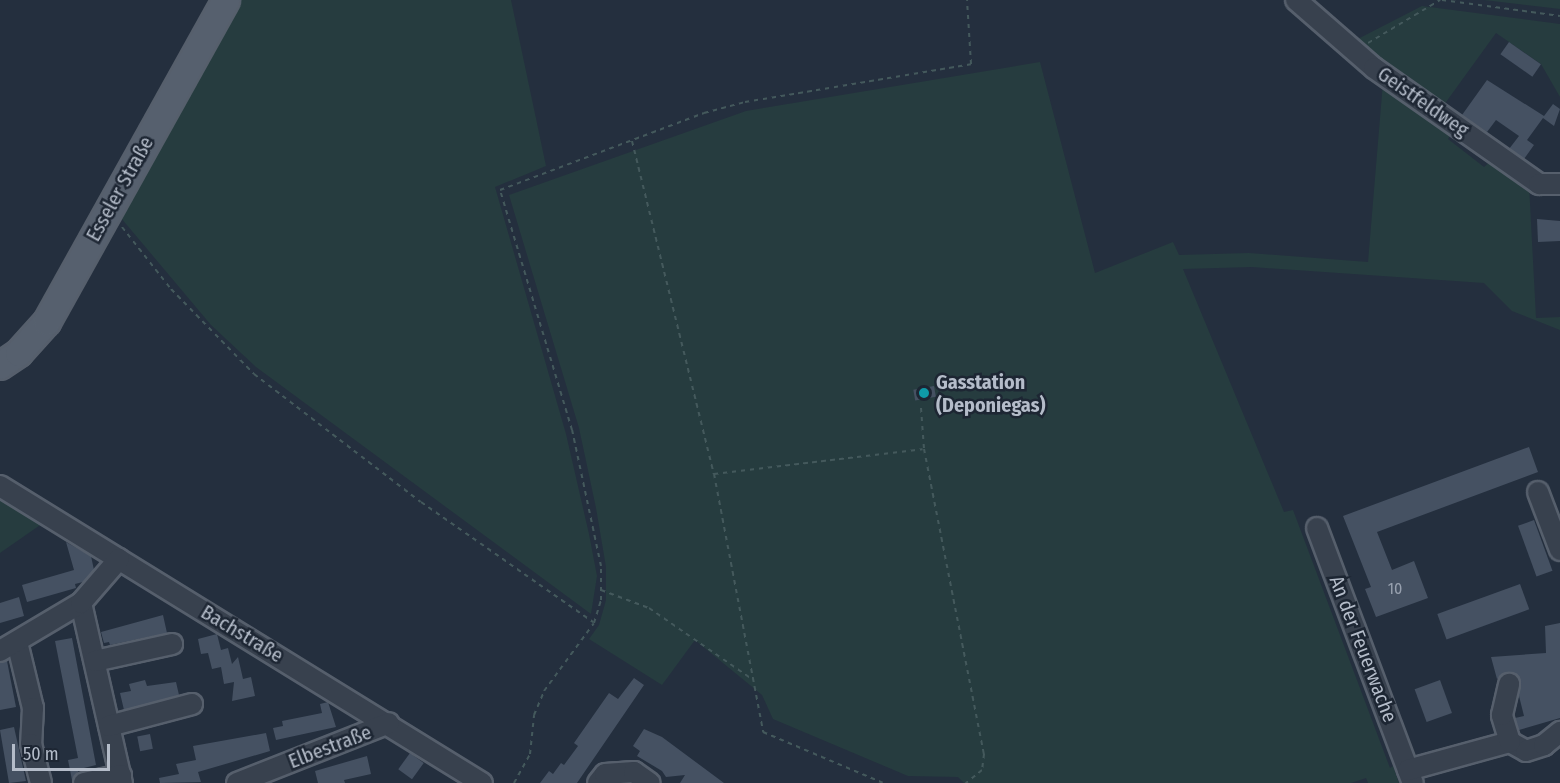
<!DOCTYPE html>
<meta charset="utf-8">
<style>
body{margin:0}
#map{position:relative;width:1560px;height:783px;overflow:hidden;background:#242f3e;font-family:"Fira Sans Condensed",sans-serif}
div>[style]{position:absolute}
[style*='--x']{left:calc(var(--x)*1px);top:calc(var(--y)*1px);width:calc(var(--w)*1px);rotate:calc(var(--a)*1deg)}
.green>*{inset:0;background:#263c3f}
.building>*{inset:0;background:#455162;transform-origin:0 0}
.path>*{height:2px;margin-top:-1px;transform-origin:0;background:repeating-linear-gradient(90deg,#44595c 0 4.5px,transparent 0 9px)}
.roads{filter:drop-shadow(2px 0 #565f6c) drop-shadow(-2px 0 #565f6c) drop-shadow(0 2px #565f6c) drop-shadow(0 -2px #565f6c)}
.minor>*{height:20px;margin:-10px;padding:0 10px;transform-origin:10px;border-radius:10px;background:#38414e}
.major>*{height:26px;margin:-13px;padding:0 13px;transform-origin:13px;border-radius:13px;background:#56606e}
.dots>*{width:16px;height:16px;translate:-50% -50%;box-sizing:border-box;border:3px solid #1d2633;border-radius:50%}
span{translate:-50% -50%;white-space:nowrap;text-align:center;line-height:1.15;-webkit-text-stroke:5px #1d2633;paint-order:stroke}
.number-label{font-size:16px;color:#98a1af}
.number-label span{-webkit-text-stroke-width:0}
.street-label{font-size:20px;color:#b4bcc9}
.poi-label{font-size:20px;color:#b4bcc9;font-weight:700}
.left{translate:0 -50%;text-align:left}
.scale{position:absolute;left:12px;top:744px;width:98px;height:27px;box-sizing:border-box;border:3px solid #b4bcc9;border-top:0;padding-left:8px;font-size:18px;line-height:21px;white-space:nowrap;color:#b4bcc9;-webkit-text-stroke:4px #1d2633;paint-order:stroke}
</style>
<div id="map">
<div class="green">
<div style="clip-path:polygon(235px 0,511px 0,546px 166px,495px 187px,566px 434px,589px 534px,597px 576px,591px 614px,256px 367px,211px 325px,116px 212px)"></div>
<div style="clip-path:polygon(1484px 0,1560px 0,1560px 9px)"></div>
<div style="clip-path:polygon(1422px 6px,1560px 24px,1560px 97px,1541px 64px,1496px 33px,1441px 109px,1348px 44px)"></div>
<div style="clip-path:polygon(1040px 62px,1095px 273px,1173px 242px,1179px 255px,1249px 253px,1368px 262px,1383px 82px,1454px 130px,1448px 139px,1484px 167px,1492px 160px,1529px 184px,1536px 318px,1560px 317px,1560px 330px,1512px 311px,1484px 283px,1252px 267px,1183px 269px,1284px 512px,1293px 510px,1390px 768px,1393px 766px,1399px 783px,1368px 783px,1366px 778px,1351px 783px,964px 783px,958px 777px,908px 776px,773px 719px,762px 695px,695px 640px,662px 685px,589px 639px,599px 625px,606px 600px,606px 567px,596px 508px,579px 428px,509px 195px,746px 111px)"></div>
<div style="clip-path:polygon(0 492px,46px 521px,0 553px)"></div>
</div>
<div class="building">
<div style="left:1509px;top:42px;width:39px;height:15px;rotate:35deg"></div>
<div style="clip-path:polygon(1487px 80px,1544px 116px,1553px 104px,1560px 109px,1554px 126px,1543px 118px,1527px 140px,1534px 145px,1524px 159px,1509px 149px,1519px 136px,1496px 120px,1487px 132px,1462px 115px)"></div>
<div style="clip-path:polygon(1537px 219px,1560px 221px,1560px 241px,1538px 242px)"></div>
<div style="left:934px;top:386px;width:11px;height:21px;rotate:80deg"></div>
<div style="clip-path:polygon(1529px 447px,1538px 472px,1377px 532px,1392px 570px,1414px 561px,1428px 598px,1376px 617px,1365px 589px,1371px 587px,1343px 516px)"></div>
<div style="left:1534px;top:520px;width:54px;height:17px;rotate:70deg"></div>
<div style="clip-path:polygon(66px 542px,91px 556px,94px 570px,83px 582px,75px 584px,76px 588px,27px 602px,22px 585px,74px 570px)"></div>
<div style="left:1520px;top:584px;width:27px;height:88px;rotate:70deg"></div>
<div style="clip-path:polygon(19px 597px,24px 616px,0 623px,0 603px)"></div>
<div style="clip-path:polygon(163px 615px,167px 633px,110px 645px,109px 642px,104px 643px,101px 632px)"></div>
<div style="clip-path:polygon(1560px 623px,1560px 718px,1519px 730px,1515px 718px,1524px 716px,1519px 696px,1520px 680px,1511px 672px,1497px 679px,1491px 657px,1546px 653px,1545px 626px)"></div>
<div style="clip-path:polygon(217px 634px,221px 650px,228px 648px,232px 664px,238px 657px,243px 679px,251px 677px,255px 696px,232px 701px,234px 682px,224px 684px,221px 667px,212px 669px,208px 653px,201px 654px,198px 639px)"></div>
<div style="clip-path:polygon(72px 638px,96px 765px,80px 769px,72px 780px,68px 760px,78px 758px,55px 641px)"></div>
<div style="clip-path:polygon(7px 661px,16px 707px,0 710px,0 663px)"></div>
<div style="clip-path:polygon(634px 678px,644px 685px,577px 783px,540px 783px,549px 771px,553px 774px,561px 763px,564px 765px,578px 746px,574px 743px,609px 693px,618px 699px)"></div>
<div style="clip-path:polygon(145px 680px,147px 686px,176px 682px,179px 695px,124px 710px,120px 693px,131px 691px,129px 684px)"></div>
<div style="left:1440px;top:680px;width:35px;height:27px;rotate:70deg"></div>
<div style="clip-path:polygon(328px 702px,336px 727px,276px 740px,273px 728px,283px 726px,282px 721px,322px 713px,320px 704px)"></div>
<div style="clip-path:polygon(14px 727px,26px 781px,9px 783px,0 730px)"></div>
<div style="clip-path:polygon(644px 729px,662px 737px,724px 783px,680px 783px,685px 775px,666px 777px,662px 771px,637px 756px,640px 751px,633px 746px)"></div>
<div style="clip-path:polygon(266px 733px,270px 751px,198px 772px,201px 782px,160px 783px,159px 778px,179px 774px,176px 764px,196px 760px,193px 746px)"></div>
<div style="left:150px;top:734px;width:15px;height:13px;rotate:79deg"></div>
<div style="left:410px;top:753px;width:17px;height:20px;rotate:36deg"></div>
<div style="clip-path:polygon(367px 756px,371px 774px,344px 780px,345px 783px,318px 783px,315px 771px)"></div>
</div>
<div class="path">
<div style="--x:1442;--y:0;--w:119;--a:7.7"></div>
<div style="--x:1368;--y:43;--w:84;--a:-30.8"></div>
<div style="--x:632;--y:141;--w:343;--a:76.2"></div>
<div style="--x:714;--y:474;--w:263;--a:79.2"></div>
<div style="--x:763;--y:732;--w:130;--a:23"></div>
<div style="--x:122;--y:227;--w:79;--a:51.7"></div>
<div style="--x:171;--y:289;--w:119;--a:45.7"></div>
<div style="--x:254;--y:374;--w:210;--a:37.5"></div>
<div style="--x:421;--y:502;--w:210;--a:34.9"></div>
<div style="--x:921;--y:408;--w:41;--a:85.8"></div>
<div style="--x:924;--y:449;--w:311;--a:78.9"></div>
<div style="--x:984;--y:754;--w:16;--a:97"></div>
<div style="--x:982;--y:770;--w:21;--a:141"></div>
<div style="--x:714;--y:474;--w:210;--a:-6.8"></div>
<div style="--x:601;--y:590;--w:51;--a:20.6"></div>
<div style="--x:649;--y:608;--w:125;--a:34.6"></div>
<div style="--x:514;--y:783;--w:33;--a:-61"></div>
<div style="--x:530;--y:754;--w:39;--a:-84"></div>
<div style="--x:534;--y:715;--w:26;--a:-67"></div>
<div style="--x:544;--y:691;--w:84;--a:-53.7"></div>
<div style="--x:594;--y:623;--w:24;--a:-73"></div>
<div style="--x:601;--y:600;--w:34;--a:-90"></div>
<div style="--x:601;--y:566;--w:139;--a:-102"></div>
<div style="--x:572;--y:430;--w:251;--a:-106.7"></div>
<div style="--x:500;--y:190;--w:218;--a:-20.7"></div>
<div style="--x:704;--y:113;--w:42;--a:-15"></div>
<div style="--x:745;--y:102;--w:229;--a:-9.5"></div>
<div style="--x:971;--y:64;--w:64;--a:-93.6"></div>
</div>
<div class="roads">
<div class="minor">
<div style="--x:1296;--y:0;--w:103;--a:41.1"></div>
<div style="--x:1374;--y:68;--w:202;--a:35.1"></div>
<div style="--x:1539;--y:184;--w:21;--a:0"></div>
<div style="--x:0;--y:486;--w:566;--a:31.64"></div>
<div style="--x:1538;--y:492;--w:62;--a:69.2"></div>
<div style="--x:1317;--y:528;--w:272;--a:69.4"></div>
<div style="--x:81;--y:603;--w:185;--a:77.2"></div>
<div style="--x:17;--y:642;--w:68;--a:76.4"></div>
<div style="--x:33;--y:708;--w:36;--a:93"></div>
<div style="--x:31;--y:744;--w:40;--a:75.6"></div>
<div style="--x:0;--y:651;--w:94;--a:-30.7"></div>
<div style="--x:81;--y:603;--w:58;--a:-49.2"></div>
<div style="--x:95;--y:661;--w:79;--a:-12.4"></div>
<div style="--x:109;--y:726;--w:86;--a:-14.8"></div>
<div style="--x:1510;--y:742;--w:18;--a:29"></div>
<div style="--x:1526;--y:751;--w:19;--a:-18"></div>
<div style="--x:1544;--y:745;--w:21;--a:-39"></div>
<div style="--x:1408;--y:770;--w:106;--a:-15.4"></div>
<div style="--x:1510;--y:742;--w:28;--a:-107"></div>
<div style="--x:1502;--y:715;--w:32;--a:-77"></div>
<div style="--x:84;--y:783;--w:38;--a:-12"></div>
<div style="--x:237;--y:783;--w:163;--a:-21.5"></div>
<div style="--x:598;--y:783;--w:11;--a:-52"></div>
<div style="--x:605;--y:774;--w:29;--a:-4"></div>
<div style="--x:634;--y:772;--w:19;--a:35"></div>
</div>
<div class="major">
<div style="--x:0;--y:366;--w:23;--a:-34"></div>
<div style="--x:19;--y:353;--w:42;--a:-47.9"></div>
<div style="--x:47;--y:322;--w:368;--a:-60.9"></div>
</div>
</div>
<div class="dots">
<div style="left:924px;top:393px;background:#0f9aa8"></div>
</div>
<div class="number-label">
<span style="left:1395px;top:589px">10</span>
</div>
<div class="street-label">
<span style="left:1423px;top:102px;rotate:35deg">Geistfeldweg</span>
<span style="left:120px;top:189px;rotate:-61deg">Esseler Straße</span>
<span style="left:242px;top:634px;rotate:31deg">Bachstraße</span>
<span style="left:1363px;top:649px;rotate:69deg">An der Feuerwache</span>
<span style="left:330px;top:747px;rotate:-21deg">Elbestraße</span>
</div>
<div class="poi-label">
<span class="left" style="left:936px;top:394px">Gasstation<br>(Deponiegas)</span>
</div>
<div class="scale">50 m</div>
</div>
